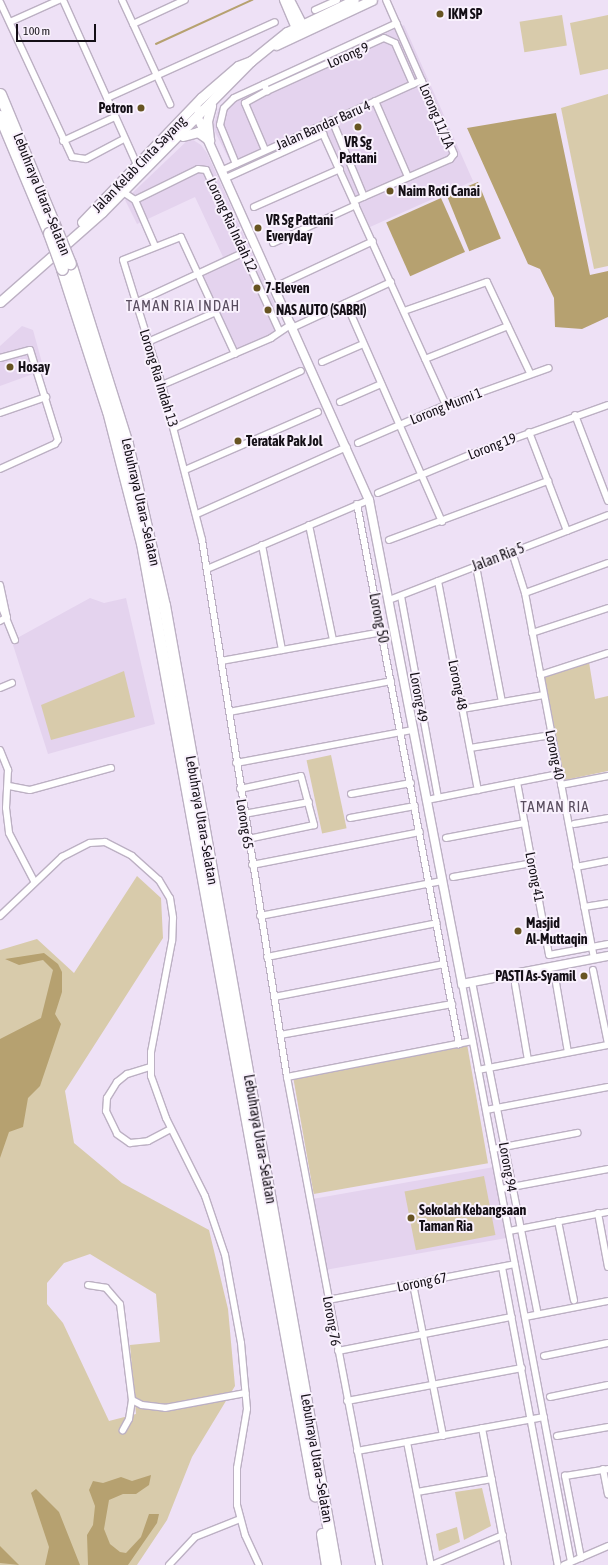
<!DOCTYPE html>
<meta charset="utf-8">
<style>
body{margin:0}
#map{position:relative;width:608px;height:1565px;overflow:hidden;background:#eee1f6;font-family:"Asap Condensed",sans-serif}
div>[style]{position:absolute}
[style*='--x']{left:calc(var(--x)*1px);top:calc(var(--y)*1px);width:calc(var(--w)*1px);rotate:calc(var(--a)*1deg)}
.built>*{inset:0;background:#e4d3ee;transform-origin:0 0}
.green>*{inset:0;background:#d8cbab;transform-origin:0 0}
.water>*{inset:0;background:#b6a170;transform-origin:0 0}
.stream>*{height:1.5px;margin:-0.75px;padding:0 0.75px;transform-origin:0.75px;border-radius:0.75px;background:#b6a170}
.roads{filter:drop-shadow(1px 0 #bcb0c3) drop-shadow(-1px 0 #bcb0c3) drop-shadow(0 1px #bcb0c3) drop-shadow(0 -1px #bcb0c3)}
.minor>*{height:6px;margin:-3px;padding:0 3px;transform-origin:3px;border-radius:3px;background:#fff}
.tertiary>*{height:8px;margin:-4px;padding:0 4px;transform-origin:4px;border-radius:4px;background:#fff}
.secondary>*{height:9px;margin:-4.5px;padding:0 4.5px;transform-origin:4.5px;border-radius:4.5px;background:#fff}
.motorway>*{height:11px;margin:-5.5px;padding:0 5.5px;transform-origin:5.5px;border-radius:5.5px;background:#fff}
.bridges{filter:drop-shadow(1px 0 #bcb0c3) drop-shadow(-1px 0 #bcb0c3) drop-shadow(0 1px #bcb0c3) drop-shadow(0 -1px #bcb0c3)}
.motorway-bridge>*{height:11px;margin:-5.5px;padding:0 5.5px;transform-origin:5.5px;border-radius:5.5px;background:#fff}
.dots>*{width:11px;height:11px;translate:-50% -50%;box-sizing:border-box;border:2px solid #f9f1fd;border-radius:50%}
span{translate:-50% -50%;white-space:nowrap;text-align:center;line-height:1.15;-webkit-text-stroke:4px #f9f1fd;paint-order:stroke}
.poi-label{font-size:14px;color:#140f16;font-weight:700}
.left{translate:0 -50%;text-align:left}
.right{translate:-100% -50%;text-align:right}
.street-label{font-size:14px;color:#140f16}
.neighbourhood-label{font-size:15px;color:#594d5f;letter-spacing:1px}
.scale{position:absolute;left:16px;top:24px;width:80px;height:18px;box-sizing:border-box;border:2px solid #140f16;border-top:0;padding-left:5px;font-size:12px;line-height:14px;white-space:nowrap;color:#140f16;-webkit-text-stroke:3px #f9f1fd;paint-order:stroke}
</style>
<div id="map">
<div class="built">
<div style="clip-path:polygon(404px 25px,473px 181px,370px 227px,325px 128px,234px 169px,213px 128px,218px 109px)"></div>
<div style="clip-path:polygon(190px 138px,201px 145px,207px 153px,278px 312px,280px 322px,270px 337px,232px 353px,194px 271px,223px 257px,195px 197px,137px 224px,125px 200px)"></div>
<div style="clip-path:polygon(22px 326px,33px 330px,44px 370px,0 386px,0 346px)"></div>
<div style="clip-path:polygon(90px 598px,104px 603px,126px 598px,155px 724px,48px 754px,13px 645px,19px 641px,19px 637px)"></div>
<div style="left:494px;top:1167px;width:72px;height:183px;rotate:80deg"></div>
</div>
<div class="green">
<div style="left:562px;top:15px;width:31px;height:43px;rotate:81deg"></div>
<div style="clip-path:polygon(608px 15px,608px 69px,580px 75px,570px 23px)"></div>
<div style="clip-path:polygon(608px 94px,608px 266px,594px 269px,561px 108px)"></div>
<div style="clip-path:polygon(589px 662px,595px 699px,608px 696px,608px 771px,565px 780px,544px 675px)"></div>
<div style="clip-path:polygon(124px 671px,135px 717px,51px 740px,41px 705px)"></div>
<div style="left:331px;top:755px;width:75px;height:25px;rotate:78deg"></div>
<div style="clip-path:polygon(evenodd,137px 876px,161px 898px,163px 938px,65px 1091px,74px 1143px,122px 1183px,209px 1230px,228px 1309px,235px 1386px,192px 1457px,167px 1520px,137px 1565px,0 1565px,0 950px,37px 939px,74px 973px,137px 876px,90px 1254px,156px 1294px,160px 1342px,130px 1345px,136px 1414px,109px 1421px,63px 1323px,47px 1304px,47px 1283px,64px 1263px,90px 1254px)"></div>
<div style="left:467px;top:1044px;width:121px;height:177px;rotate:80deg"></div>
<div style="left:484px;top:1176px;width:60px;height:81px;rotate:79deg"></div>
<div style="clip-path:polygon(482px 1488px,491px 1526px,464px 1540px,455px 1492px)"></div>
<div style="clip-path:polygon(457px 1527px,460px 1542px,439px 1551px,436px 1534px)"></div>
</div>
<div class="water">
<div style="clip-path:polygon(556px 113px,590px 275px,608px 271px,608px 317px,582px 329px,555px 327px,554px 298px,540px 269px,528px 264px,467px 128px)"></div>
<div style="left:478px;top:182px;width:61px;height:34px;rotate:68deg"></div>
<div style="left:441px;top:198px;width:59px;height:60px;rotate:66deg"></div>
<div style="clip-path:polygon(44px 953px,58px 964px,62px 972px,62px 992px,55px 1014px,61px 1024px,40px 1086px,28px 1098px,23px 1127px,9px 1132px,0 1158px,0 1039px,41px 1018px,53px 970px,43px 960px,19px 965px,5px 959px)"></div>
<div style="clip-path:polygon(151px 1475px,149px 1485px,136px 1494px,123px 1494px,109px 1500px,104px 1529px,110px 1544px,120px 1552px,126px 1553px,141px 1537px,149px 1514px,159px 1514px,157px 1523px,128px 1565px,88px 1565px,87px 1535px,93px 1525px,95px 1506px,89px 1490px,93px 1481px,103px 1483px,121px 1477px,132px 1481px)"></div>
<div style="clip-path:polygon(36px 1489px,59px 1512px,80px 1565px,45px 1565px,49px 1547px,31px 1493px)"></div>
<div style="clip-path:polygon(0 1546px,19px 1565px,0 1563px)"></div>
</div>
<div class="stream">
<div style="--x:156;--y:44;--w:106;--a:-24.6"></div>
</div>
<div class="roads">
<div class="minor">
<div style="--x:63;--y:0;--w:183;--a:65.8"></div>
<div style="--x:122;--y:0;--w:115;--a:65.2"></div>
<div style="--x:0;--y:2;--w:171;--a:65.1"></div>
<div style="--x:72;--y:157;--w:14;--a:8"></div>
<div style="--x:86;--y:159;--w:43;--a:-27.8"></div>
<div style="--x:315;--y:10;--w:24;--a:-24"></div>
<div style="--x:10;--y:22;--w:54;--a:-24.2"></div>
<div style="--x:133;--y:24;--w:57;--a:-24.8"></div>
<div style="--x:264;--y:84;--w:8;--a:67"></div>
<div style="--x:267;--y:91;--w:128;--a:-24.4"></div>
<div style="--x:384;--y:38;--w:12;--a:24"></div>
<div style="--x:395;--y:43;--w:45;--a:66.3"></div>
<div style="--x:107;--y:98;--w:184;--a:-24.3"></div>
<div style="--x:375;--y:101;--w:83;--a:66.5"></div>
<div style="--x:332;--y:120;--w:83;--a:67.4"></div>
<div style="--x:63;--y:141;--w:57;--a:-24.8"></div>
<div style="--x:265;--y:150;--w:51;--a:-113.1"></div>
<div style="--x:245;--y:103;--w:25;--a:-29"></div>
<div style="--x:236;--y:164;--w:42;--a:-112.3"></div>
<div style="--x:220;--y:125;--w:17;--a:-77"></div>
<div style="--x:224;--y:108;--w:14;--a:-45"></div>
<div style="--x:234;--y:98;--w:179;--a:-24.7"></div>
<div style="--x:223;--y:170;--w:218;--a:-24.3"></div>
<div style="--x:226;--y:178;--w:107;--a:-24.4"></div>
<div style="--x:323;--y:134;--w:298;--a:65.6"></div>
<div style="--x:123;--y:192;--w:14;--a:34"></div>
<div style="--x:135;--y:200;--w:50;--a:66.5"></div>
<div style="--x:135;--y:200;--w:70;--a:-26.2"></div>
<div style="--x:198;--y:169;--w:8;--a:7"></div>
<div style="--x:206;--y:170;--w:176;--a:65.5"></div>
<div style="--x:354;--y:201;--w:105;--a:-23.6"></div>
<div style="--x:450;--y:159;--w:6;--a:-51"></div>
<div style="--x:454;--y:154;--w:168;--a:-113.8"></div>
<div style="--x:254;--y:207;--w:94;--a:-23.8"></div>
<div style="--x:273;--y:243;--w:91;--a:-24.6"></div>
<div style="--x:275;--y:287;--w:108;--a:-25.1"></div>
<div style="--x:135;--y:303;--w:121;--a:-24.9"></div>
<div style="--x:346;--y:303;--w:239;--a:66.3"></div>
<div style="--x:404;--y:311;--w:88;--a:-19.3"></div>
<div style="--x:487;--y:282;--w:101;--a:64.7"></div>
<div style="--x:294;--y:327;--w:107;--a:-24.9"></div>
<div style="--x:150;--y:341;--w:72;--a:-23.7"></div>
<div style="--x:235;--y:354;--w:129;--a:-114.8"></div>
<div style="--x:181;--y:237;--w:62;--a:158.4"></div>
<div style="--x:123;--y:260;--w:131;--a:72.7"></div>
<div style="--x:162;--y:385;--w:160;--a:75.5"></div>
<div style="--x:202;--y:540;--w:544;--a:81.01"></div>
<div style="--x:287;--y:1077;--w:497;--a:79.3"></div>
<div style="--x:0;--y:358;--w:31;--a:-15"></div>
<div style="--x:30;--y:350;--w:94;--a:72.7"></div>
<div style="--x:58;--y:440;--w:5;--a:127"></div>
<div style="--x:55;--y:444;--w:60;--a:155.6"></div>
<div style="--x:425;--y:359;--w:89;--a:-21.7"></div>
<div style="--x:322;--y:362;--w:45;--a:-23.7"></div>
<div style="--x:162;--y:385;--w:119;--a:-23.3"></div>
<div style="--x:271;--y:338;--w:25;--a:-34"></div>
<div style="--x:340;--y:402;--w:45;--a:-23.7"></div>
<div style="--x:0;--y:413;--w:49;--a:-19.2"></div>
<div style="--x:575;--y:415;--w:92;--a:69"></div>
<div style="--x:174;--y:428;--w:139;--a:-24.2"></div>
<div style="--x:529;--y:432;--w:106;--a:69"></div>
<div style="--x:358;--y:443;--w:96;--a:-23.4"></div>
<div style="--x:446;--y:405;--w:109;--a:-19.8"></div>
<div style="--x:185;--y:470;--w:145;--a:-23.6"></div>
<div style="--x:378;--y:493;--w:104;--a:-22.6"></div>
<div style="--x:474;--y:453;--w:142;--a:-19.7"></div>
<div style="--x:357;--y:504;--w:550;--a:79.3"></div>
<div style="--x:197;--y:514;--w:164;--a:-24.1"></div>
<div style="--x:309;--y:525;--w:117;--a:78.2"></div>
<div style="--x:389;--y:540;--w:170;--a:-20.4"></div>
<div style="--x:262;--y:545;--w:107;--a:79.2"></div>
<div style="--x:512;--y:552;--w:43;--a:72.4"></div>
<div style="--x:525;--y:593;--w:372;--a:79.3"></div>
<div style="--x:476;--y:566;--w:138;--a:79.2"></div>
<div style="--x:207;--y:569;--w:176;--a:-23.1"></div>
<div style="--x:438;--y:581;--w:213;--a:79.2"></div>
<div style="--x:0;--y:585;--w:33;--a:78"></div>
<div style="--x:525;--y:593;--w:88;--a:-19.9"></div>
<div style="--x:401;--y:596;--w:205;--a:79.6"></div>
<div style="--x:389;--y:600;--w:235;--a:-21.2"></div>
<div style="--x:0;--y:603;--w:40;--a:68"></div>
<div style="--x:0;--y:621;--w:8;--a:-30"></div>
<div style="--x:532;--y:633;--w:80;--a:-18.2"></div>
<div style="--x:221;--y:661;--w:164;--a:-10.2"></div>
<div style="--x:540;--y:675;--w:71;--a:-17.9"></div>
<div style="--x:0;--y:688;--w:13;--a:-23"></div>
<div style="--x:462;--y:709;--w:83;--a:-9.7"></div>
<div style="--x:229;--y:712;--w:165;--a:-10.8"></div>
<div style="--x:470;--y:748;--w:76;--a:-9.1"></div>
<div style="--x:0;--y:750;--w:22;--a:68"></div>
<div style="--x:8;--y:770;--w:38;--a:93"></div>
<div style="--x:6;--y:808;--w:25;--a:83"></div>
<div style="--x:9;--y:833;--w:54;--a:62.5"></div>
<div style="--x:236;--y:763;--w:180;--a:-10.6"></div>
<div style="--x:517;--y:782;--w:176;--a:79.5"></div>
<div style="--x:549;--y:955;--w:60;--a:-10.6"></div>
<div style="--x:561;--y:785;--w:48;--a:-10.8"></div>
<div style="--x:9;--y:786;--w:21;--a:11"></div>
<div style="--x:30;--y:790;--w:84;--a:-15.2"></div>
<div style="--x:240;--y:789;--w:62;--a:-12"></div>
<div style="--x:301;--y:776;--w:51;--a:75.1"></div>
<div style="--x:314;--y:825;--w:67;--a:168"></div>
<div style="--x:351;--y:794;--w:61;--a:-10.4"></div>
<div style="--x:427;--y:800;--w:128;--a:-11.2"></div>
<div style="--x:244;--y:814;--w:66;--a:-10.5"></div>
<div style="--x:350;--y:818;--w:66;--a:-10.5"></div>
<div style="--x:574;--y:824;--w:35;--a:-10"></div>
<div style="--x:446;--y:838;--w:80;--a:-10.8"></div>
<div style="--x:252;--y:865;--w:171;--a:-11.1"></div>
<div style="--x:576;--y:867;--w:33;--a:-11"></div>
<div style="--x:453;--y:877;--w:80;--a:-10"></div>
<div style="--x:584;--y:907;--w:24;--a:-9"></div>
<div style="--x:0;--y:916;--w:86;--a:-43.6"></div>
<div style="--x:62;--y:857;--w:31;--a:-27"></div>
<div style="--x:90;--y:843;--w:15;--a:-4"></div>
<div style="--x:105;--y:842;--w:30;--a:27"></div>
<div style="--x:132;--y:856;--w:36;--a:42"></div>
<div style="--x:159;--y:880;--w:21;--a:59"></div>
<div style="--x:170;--y:898;--w:20;--a:81"></div>
<div style="--x:173;--y:918;--w:23;--a:92"></div>
<div style="--x:172;--y:941;--w:113;--a:100.7"></div>
<div style="--x:151;--y:1052;--w:24;--a:90"></div>
<div style="--x:151;--y:1076;--w:45;--a:70.3"></div>
<div style="--x:166;--y:1118;--w:87;--a:63.4"></div>
<div style="--x:205;--y:1196;--w:62;--a:71.3"></div>
<div style="--x:225;--y:1255;--w:89;--a:79.7"></div>
<div style="--x:241;--y:1343;--w:66;--a:84.8"></div>
<div style="--x:247;--y:1409;--w:60;--a:99.6"></div>
<div style="--x:237;--y:1468;--w:37;--a:90"></div>
<div style="--x:237;--y:1505;--w:31;--a:75"></div>
<div style="--x:245;--y:1535;--w:33;--a:65"></div>
<div style="--x:260;--y:916;--w:184;--a:-10.9"></div>
<div style="--x:267;--y:957;--w:173;--a:-11.3"></div>
<div style="--x:593;--y:970;--w:76;--a:78.5"></div>
<div style="--x:555;--y:977;--w:76;--a:80.2"></div>
<div style="--x:472;--y:982;--w:338;--a:78.8"></div>
<div style="--x:462;--y:984;--w:588;--a:79.32"></div>
<div style="--x:515;--y:984;--w:77;--a:80.3"></div>
<div style="--x:274;--y:997;--w:173;--a:-11"></div>
<div style="--x:280;--y:1035;--w:175;--a:-10.2"></div>
<div style="--x:150;--y:1067;--w:24;--a:163"></div>
<div style="--x:127;--y:1074;--w:13;--a:141"></div>
<div style="--x:117;--y:1082;--w:19;--a:122"></div>
<div style="--x:107;--y:1098;--w:13;--a:94"></div>
<div style="--x:106;--y:1111;--w:25;--a:64"></div>
<div style="--x:117;--y:1134;--w:16;--a:35"></div>
<div style="--x:130;--y:1143;--w:18;--a:-6"></div>
<div style="--x:148;--y:1141;--w:26;--a:-28"></div>
<div style="--x:478;--y:1070;--w:132;--a:-10.9"></div>
<div style="--x:287;--y:1077;--w:189;--a:-11"></div>
<div style="--x:486;--y:1110;--w:124;--a:-10.7"></div>
<div style="--x:493;--y:1149;--w:86;--a:-10.8"></div>
<div style="--x:501;--y:1189;--w:109;--a:-10.6"></div>
<div style="--x:598;--y:1213;--w:55;--a:79.5"></div>
<div style="--x:558;--y:1221;--w:81;--a:78.6"></div>
<div style="--x:509;--y:1231;--w:101;--a:-10.9"></div>
<div style="--x:502;--y:1267;--w:303;--a:79.4"></div>
<div style="--x:413;--y:1284;--w:155;--a:78.8"></div>
<div style="--x:88;--y:1285;--w:18;--a:9"></div>
<div style="--x:106;--y:1288;--w:21;--a:49"></div>
<div style="--x:120;--y:1304;--w:97;--a:82.9"></div>
<div style="--x:132;--y:1400;--w:19;--a:99"></div>
<div style="--x:129;--y:1419;--w:13;--a:119"></div>
<div style="--x:328;--y:1300;--w:190;--a:-10.9"></div>
<div style="--x:525;--y:1317;--w:85;--a:-10.9"></div>
<div style="--x:338;--y:1351;--w:177;--a:-11.1"></div>
<div style="--x:544;--y:1356;--w:65;--a:-11.5"></div>
<div style="--x:550;--y:1397;--w:59;--a:-11.7"></div>
<div style="--x:132;--y:1400;--w:11;--a:27"></div>
<div style="--x:142;--y:1405;--w:23;--a:7"></div>
<div style="--x:165;--y:1408;--w:82;--a:-10.5"></div>
<div style="--x:347;--y:1401;--w:178;--a:-10.7"></div>
<div style="--x:482;--y:1428;--w:139;--a:79.3"></div>
<div style="--x:557;--y:1436;--w:52;--a:-10"></div>
<div style="--x:407;--y:1442;--w:125;--a:79"></div>
<div style="--x:357;--y:1451;--w:190;--a:-10.3"></div>
<div style="--x:603;--y:1469;--w:26;--a:79"></div>
<div style="--x:417;--y:1492;--w:76;--a:-9.8"></div>
<div style="--x:581;--y:1558;--w:84;--a:-101"></div>
<div style="--x:565;--y:1476;--w:44;--a:-9.2"></div>
<div style="--x:169;--y:1565;--w:38;--a:-47"></div>
<div style="--x:195;--y:1537;--w:48;--a:-21.8"></div>
<div style="--x:432;--y:1565;--w:77;--a:-22.9"></div>
<div style="--x:564;--y:1565;--w:48;--a:-23.4"></div>
</div>
<div class="tertiary">
<div style="--x:284;--y:0;--w:36;--a:67"></div>
<div style="--x:290;--y:0;--w:33;--a:63"></div>
<div style="--x:199;--y:110;--w:8;--a:97"></div>
<div style="--x:198;--y:118;--w:419;--a:65.9"></div>
<div style="--x:369;--y:500;--w:493;--a:79.1"></div>
<div style="--x:462;--y:984;--w:149;--a:-10.9"></div>
</div>
<div class="secondary">
<div style="--x:276;--y:45;--w:106;--a:-25.1"></div>
<div style="--x:183;--y:136;--w:16;--a:-15"></div>
<div style="--x:198;--y:132;--w:14;--a:36"></div>
<div style="--x:209;--y:140;--w:19;--a:-96"></div>
<div style="--x:207;--y:121;--w:16;--a:-75"></div>
<div style="--x:82;--y:222;--w:172;--a:-46.2"></div>
<div style="--x:201;--y:98;--w:49;--a:-40.9"></div>
<div style="--x:238;--y:66;--w:14;--a:-21"></div>
<div style="--x:0;--y:302;--w:136;--a:-41.4"></div>
<div style="--x:102;--y:212;--w:212;--a:-45.4"></div>
<div style="--x:251;--y:61;--w:46;--a:-38.9"></div>
<div style="--x:287;--y:32;--w:74;--a:-25.5"></div>
</div>
<div class="motorway">
<div style="--x:0;--y:94;--w:146;--a:67.5"></div>
<div style="--x:0;--y:116;--w:127;--a:67.3"></div>
<div style="--x:70;--y:263;--w:190;--a:72.5"></div>
<div style="--x:127;--y:444;--w:165;--a:77.1"></div>
<div style="--x:164;--y:605;--w:975;--a:79.9"></div>
<div style="--x:62;--y:269;--w:149;--a:72.1"></div>
<div style="--x:108;--y:411;--w:136;--a:75.6"></div>
<div style="--x:142;--y:543;--w:968;--a:79.7"></div>
<div style="--x:322;--y:1534;--w:31;--a:81"></div>
</div>
</div>
<div class="bridges">
<div class="motorway-bridge">
<div style="--x:56;--y:229;--w:37;--a:68"></div>
<div style="--x:49;--y:233;--w:38;--a:70"></div>
</div>
</div>
<div class="dots">
<div style="left:440px;top:14px;background:#675422"></div>
<div style="left:141px;top:108px;background:#675422"></div>
<div style="left:358px;top:127px;background:#675422"></div>
<div style="left:390px;top:191px;background:#675422"></div>
<div style="left:258px;top:228px;background:#675422"></div>
<div style="left:257px;top:288px;background:#675422"></div>
<div style="left:268px;top:310px;background:#675422"></div>
<div style="left:10px;top:367px;background:#675422"></div>
<div style="left:238px;top:441px;background:#675422"></div>
<div style="left:518px;top:931px;background:#675422"></div>
<div style="left:584px;top:976px;background:#675422"></div>
<div style="left:411px;top:1218px;background:#675422"></div>
</div>
<div class="poi-label">
<span class="left" style="left:448px;top:14px">IKM SP</span>
<span class="right" style="left:133px;top:108px">Petron</span>
<span style="left:358px;top:150px">VR Sg<br>Pattani</span>
<span class="left" style="left:398px;top:191px">Naim Roti Canai</span>
<span class="left" style="left:266px;top:228px">VR Sg Pattani<br>Everyday</span>
<span class="left" style="left:265px;top:288px">7-Eleven</span>
<span class="left" style="left:276px;top:310px">NAS AUTO (SABRI)</span>
<span class="left" style="left:18px;top:367px">Hosay</span>
<span class="left" style="left:246px;top:441px">Teratak Pak Jol</span>
<span class="left" style="left:526px;top:931px">Masjid<br>Al-Muttaqin</span>
<span class="right" style="left:576px;top:976px">PASTI As-Syamil</span>
<span class="left" style="left:419px;top:1218px">Sekolah Kebangsaan<br>Taman Ria</span>
</div>
<div class="street-label">
<span style="left:348px;top:55px;rotate:-24deg">Lorong 9</span>
<span style="left:437px;top:116px;rotate:67deg">Lorong 11/1A</span>
<span style="left:323px;top:125px;rotate:-24deg">Jalan Bandar Baru 4</span>
<span style="left:139px;top:164px;rotate:-46deg">Jalan Kelab Cinta Sayang</span>
<span style="left:42px;top:194px;rotate:68deg">Lebuhraya Utara–Selatan</span>
<span style="left:232px;top:225px;rotate:65deg">Lorong Ria Indah 12</span>
<span style="left:159px;top:378px;rotate:73deg">Lorong Ria Indah 13</span>
<span style="left:446px;top:406px;rotate:-22deg">Lorong Murni 1</span>
<span style="left:492px;top:446px;rotate:-21deg">Lorong 19</span>
<span style="left:141px;top:502px;rotate:77deg">Lebuhraya Utara–Selatan</span>
<span style="left:498px;top:557px;rotate:-21deg">Jalan Ria 5</span>
<span style="left:379px;top:618px;rotate:79deg">Lorong 50</span>
<span style="left:458px;top:685px;rotate:79deg">Lorong 48</span>
<span style="left:419px;top:697px;rotate:80deg">Lorong 49</span>
<span style="left:555px;top:755px;rotate:79deg">Lorong 40</span>
<span style="left:202px;top:820px;rotate:80deg">Lebuhraya Utara–Selatan</span>
<span style="left:245px;top:824px;rotate:81deg">Lorong 65</span>
<span style="left:535px;top:877px;rotate:79deg">Lorong 41</span>
<span style="left:260px;top:1139px;rotate:80deg">Lebuhraya Utara–Selatan</span>
<span style="left:508px;top:1167px;rotate:80deg">Lorong 94</span>
<span style="left:422px;top:1282px;rotate:-11deg">Lorong 67</span>
<span style="left:332px;top:1321px;rotate:80deg">Lorong 76</span>
<span style="left:317px;top:1458px;rotate:80deg">Lebuhraya Utara–Selatan</span>
</div>
<div class="neighbourhood-label">
<span style="left:183px;top:306px">TAMAN RIA INDAH</span>
<span style="left:555px;top:807px">TAMAN RIA</span>
</div>
<div class="scale">100 m</div>
</div>
